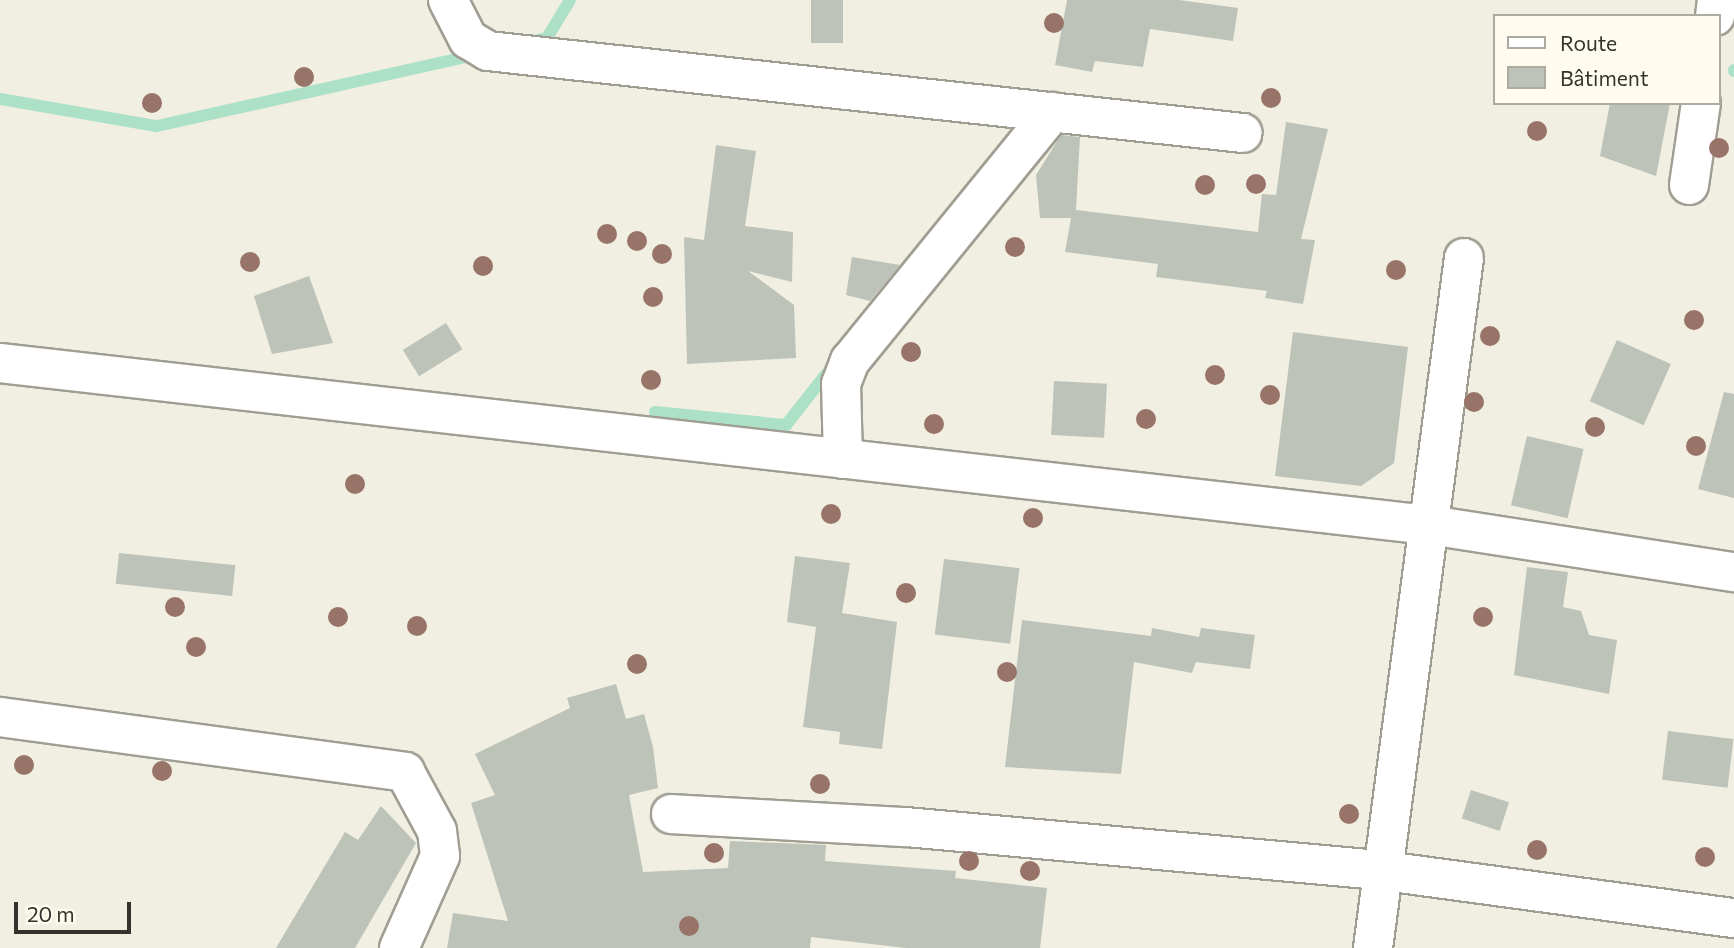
<!DOCTYPE html>
<meta charset="utf-8">
<style>
body{margin:0}
#map{position:relative;width:1734px;height:948px;overflow:hidden;background:#f1efe2;font-family:Commissioner,sans-serif}
div>[style]{position:absolute}
[style*='--x']{left:calc(var(--x)*1px);top:calc(var(--y)*1px);width:calc(var(--w)*1px);rotate:calc(var(--a)*1deg)}
.stream>*{height:12px;margin:-6px;padding:0 6px;transform-origin:6px;border-radius:6px;background:#ace1c8}
.building>*{inset:0;background:#bdc3b8;transform-origin:0 0}
.roads{filter:drop-shadow(2px 0 #a09e92) drop-shadow(-2px 0 #a09e92) drop-shadow(0 2px #a09e92) drop-shadow(0 -2px #a09e92)}
.street>*{height:38px;margin:-19px;padding:0 19px;transform-origin:19px;border-radius:19px;background:#fff}
.trees>*{width:20px;height:20px;margin:-10px;border-radius:50%;background:#977467}
span{translate:-50% -50%;white-space:nowrap;text-align:center;line-height:1.15;-webkit-text-stroke:6px #fffcef;paint-order:stroke}
.legend{position:absolute;left:1493px;top:14px;width:228px;height:91px;box-sizing:border-box;background:#fffcef;border:2px solid #adaba1;margin:0;padding:9px 12px;list-style:none;font-size:21px;color:#33322d}
.legend li{display:flex;align-items:center;gap:14px;height:35px}
.legend b{width:35px;border:2px solid #adaba1}
.scale{position:absolute;left:14px;top:902px;width:117px;height:32px;box-sizing:border-box;border:4px solid #33322d;border-top:0;padding-left:9px;font-size:21px;line-height:24px;white-space:nowrap;color:#33322d;-webkit-text-stroke:5px #fffcef;paint-order:stroke}
</style>
<div id="map">
<div class="stream">
<div style="--x:533;--y:41;--w:14;--a:-12"></div>
<div style="--x:547;--y:38;--w:44;--a:-58.8"></div>
<div style="--x:1734;--y:71;--w:1;--a:-90"></div>
<div style="--x:0;--y:99;--w:159;--a:9.8"></div>
<div style="--x:157;--y:126;--w:329;--a:-12.6"></div>
<div style="--x:655;--y:412;--w:132;--a:5.7"></div>
<div style="--x:786;--y:425;--w:65;--a:-51.9"></div>
</div>
<div class="building">
<div style="left:811px;top:0;width:32px;height:43px"></div>
<div style="clip-path:polygon(1067px 0,1179px 0,1238px 8px,1233px 41px,1150px 29px,1143px 67px,1095px 61px,1092px 72px,1055px 65px)"></div>
<div style="clip-path:polygon(1610px 103px,1670px 103px,1656px 176px,1600px 156px)"></div>
<div style="clip-path:polygon(1286px 122px,1328px 129px,1301px 239px,1315px 240px,1303px 304px,1265px 298px,1267px 291px,1156px 277px,1158px 264px,1065px 252px,1071px 218px,1040px 218px,1036px 175px,1061px 135px,1080px 137px,1076px 210px,1258px 232px,1262px 194px,1276px 195px)"></div>
<div style="clip-path:polygon(716px 145px,756px 151px,745px 226px,793px 232px,792px 282px,748px 271px,794px 305px,796px 358px,687px 364px,684px 237px,704px 240px)"></div>
<div style="clip-path:polygon(852px 257px,900px 265px,870px 301px,846px 295px)"></div>
<div style="clip-path:polygon(309px 276px,333px 343px,272px 354px,254px 296px)"></div>
<div style="left:446px;top:323px;width:31px;height:51px;rotate:58deg"></div>
<div style="clip-path:polygon(1293px 332px,1408px 347px,1394px 463px,1361px 486px,1275px 476px)"></div>
<div style="left:1617px;top:340px;width:59px;height:67px;rotate:24deg"></div>
<div style="left:1054px;top:381px;width:53px;height:54px;rotate:3deg"></div>
<div style="clip-path:polygon(1724px 392px,1734px 394px,1734px 498px,1698px 489px)"></div>
<div style="left:1527px;top:436px;width:58px;height:71px;rotate:13deg"></div>
<div style="left:119px;top:553px;width:117px;height:31px;rotate:6deg"></div>
<div style="clip-path:polygon(795px 556px,850px 563px,842px 613px,897px 622px,882px 749px,839px 744px,840px 732px,803px 727px,816px 627px,787px 622px)"></div>
<div style="left:944px;top:559px;width:76px;height:76px;rotate:7deg"></div>
<div style="clip-path:polygon(1527px 567px,1568px 572px,1563px 607px,1581px 611px,1589px 635px,1617px 640px,1609px 694px,1514px 675px)"></div>
<div style="clip-path:polygon(1022px 620px,1151px 636px,1152px 628px,1199px 637px,1201px 628px,1255px 635px,1250px 669px,1196px 662px,1192px 673px,1134px 662px,1121px 774px,1005px 767px)"></div>
<div style="clip-path:polygon(616px 684px,626px 719px,644px 714px,653px 747px,658px 788px,629px 795px,643px 872px,728px 868px,730px 841px,826px 845px,825px 861px,956px 871px,955px 878px,1047px 888px,1040px 948px,906px 948px,811px 937px,810px 948px,447px 948px,453px 913px,508px 921px,471px 803px,495px 795px,475px 754px,570px 708px,567px 698px)"></div>
<div style="left:1668px;top:731px;width:66px;height:49px;rotate:7deg"></div>
<div style="left:1471px;top:790px;width:40px;height:30px;rotate:18deg"></div>
<div style="clip-path:polygon(381px 806px,416px 843px,355px 948px,276px 948px,345px 832px,358px 840px)"></div>
</div>
<div class="roads">
<div class="street">
<div style="--x:448;--y:0;--w:44;--a:62.9"></div>
<div style="--x:468;--y:39;--w:23;--a:31"></div>
<div style="--x:488;--y:51;--w:759;--a:6.2"></div>
<div style="--x:1715;--y:16;--w:16;--a:-83"></div>
<div style="--x:1689;--y:185;--w:83;--a:-81.7"></div>
<div style="--x:0;--y:363;--w:1438;--a:6.47"></div>
<div style="--x:1429;--y:525;--w:309;--a:8.8"></div>
<div style="--x:843;--y:459;--w:75;--a:-91.5"></div>
<div style="--x:841;--y:384;--w:25;--a:-69"></div>
<div style="--x:850;--y:361;--w:321;--a:-50.9"></div>
<div style="--x:0;--y:717;--w:409;--a:7.7"></div>
<div style="--x:405;--y:772;--w:67;--a:61.5"></div>
<div style="--x:437;--y:831;--w:25;--a:83"></div>
<div style="--x:440;--y:856;--w:101;--a:114"></div>
<div style="--x:671;--y:814;--w:235;--a:3.2"></div>
<div style="--x:906;--y:827;--w:481;--a:5.2"></div>
<div style="--x:1385;--y:871;--w:352;--a:7.7"></div>
<div style="--x:1373;--y:948;--w:696;--a:-82.49"></div>
</div>
</div>
<div class="trees">
<div style="left:1054px;top:23px"></div>
<div style="left:304px;top:77px"></div>
<div style="left:1271px;top:98px"></div>
<div style="left:152px;top:103px"></div>
<div style="left:1537px;top:131px"></div>
<div style="left:1719px;top:148px"></div>
<div style="left:1256px;top:184px"></div>
<div style="left:1205px;top:185px"></div>
<div style="left:607px;top:234px"></div>
<div style="left:637px;top:241px"></div>
<div style="left:1015px;top:247px"></div>
<div style="left:662px;top:254px"></div>
<div style="left:250px;top:262px"></div>
<div style="left:483px;top:266px"></div>
<div style="left:1396px;top:270px"></div>
<div style="left:653px;top:297px"></div>
<div style="left:1694px;top:320px"></div>
<div style="left:1490px;top:336px"></div>
<div style="left:911px;top:352px"></div>
<div style="left:1215px;top:375px"></div>
<div style="left:651px;top:380px"></div>
<div style="left:1270px;top:395px"></div>
<div style="left:1474px;top:402px"></div>
<div style="left:1146px;top:419px"></div>
<div style="left:934px;top:424px"></div>
<div style="left:1595px;top:427px"></div>
<div style="left:1696px;top:446px"></div>
<div style="left:355px;top:484px"></div>
<div style="left:831px;top:514px"></div>
<div style="left:1033px;top:518px"></div>
<div style="left:906px;top:593px"></div>
<div style="left:175px;top:607px"></div>
<div style="left:338px;top:617px"></div>
<div style="left:1483px;top:617px"></div>
<div style="left:417px;top:626px"></div>
<div style="left:196px;top:647px"></div>
<div style="left:637px;top:664px"></div>
<div style="left:1007px;top:672px"></div>
<div style="left:24px;top:765px"></div>
<div style="left:162px;top:771px"></div>
<div style="left:820px;top:784px"></div>
<div style="left:1349px;top:814px"></div>
<div style="left:1537px;top:850px"></div>
<div style="left:714px;top:853px"></div>
<div style="left:1705px;top:857px"></div>
<div style="left:969px;top:861px"></div>
<div style="left:1030px;top:871px"></div>
<div style="left:689px;top:926px"></div>
</div>
<ul class="legend">
<li><b style="height:9px;background:#fff"></b>Route</li>
<li><b style="height:19px;background:#bdc3b8"></b>Bâtiment</li>
</ul>
<div class="scale">20 m</div>
</div>
